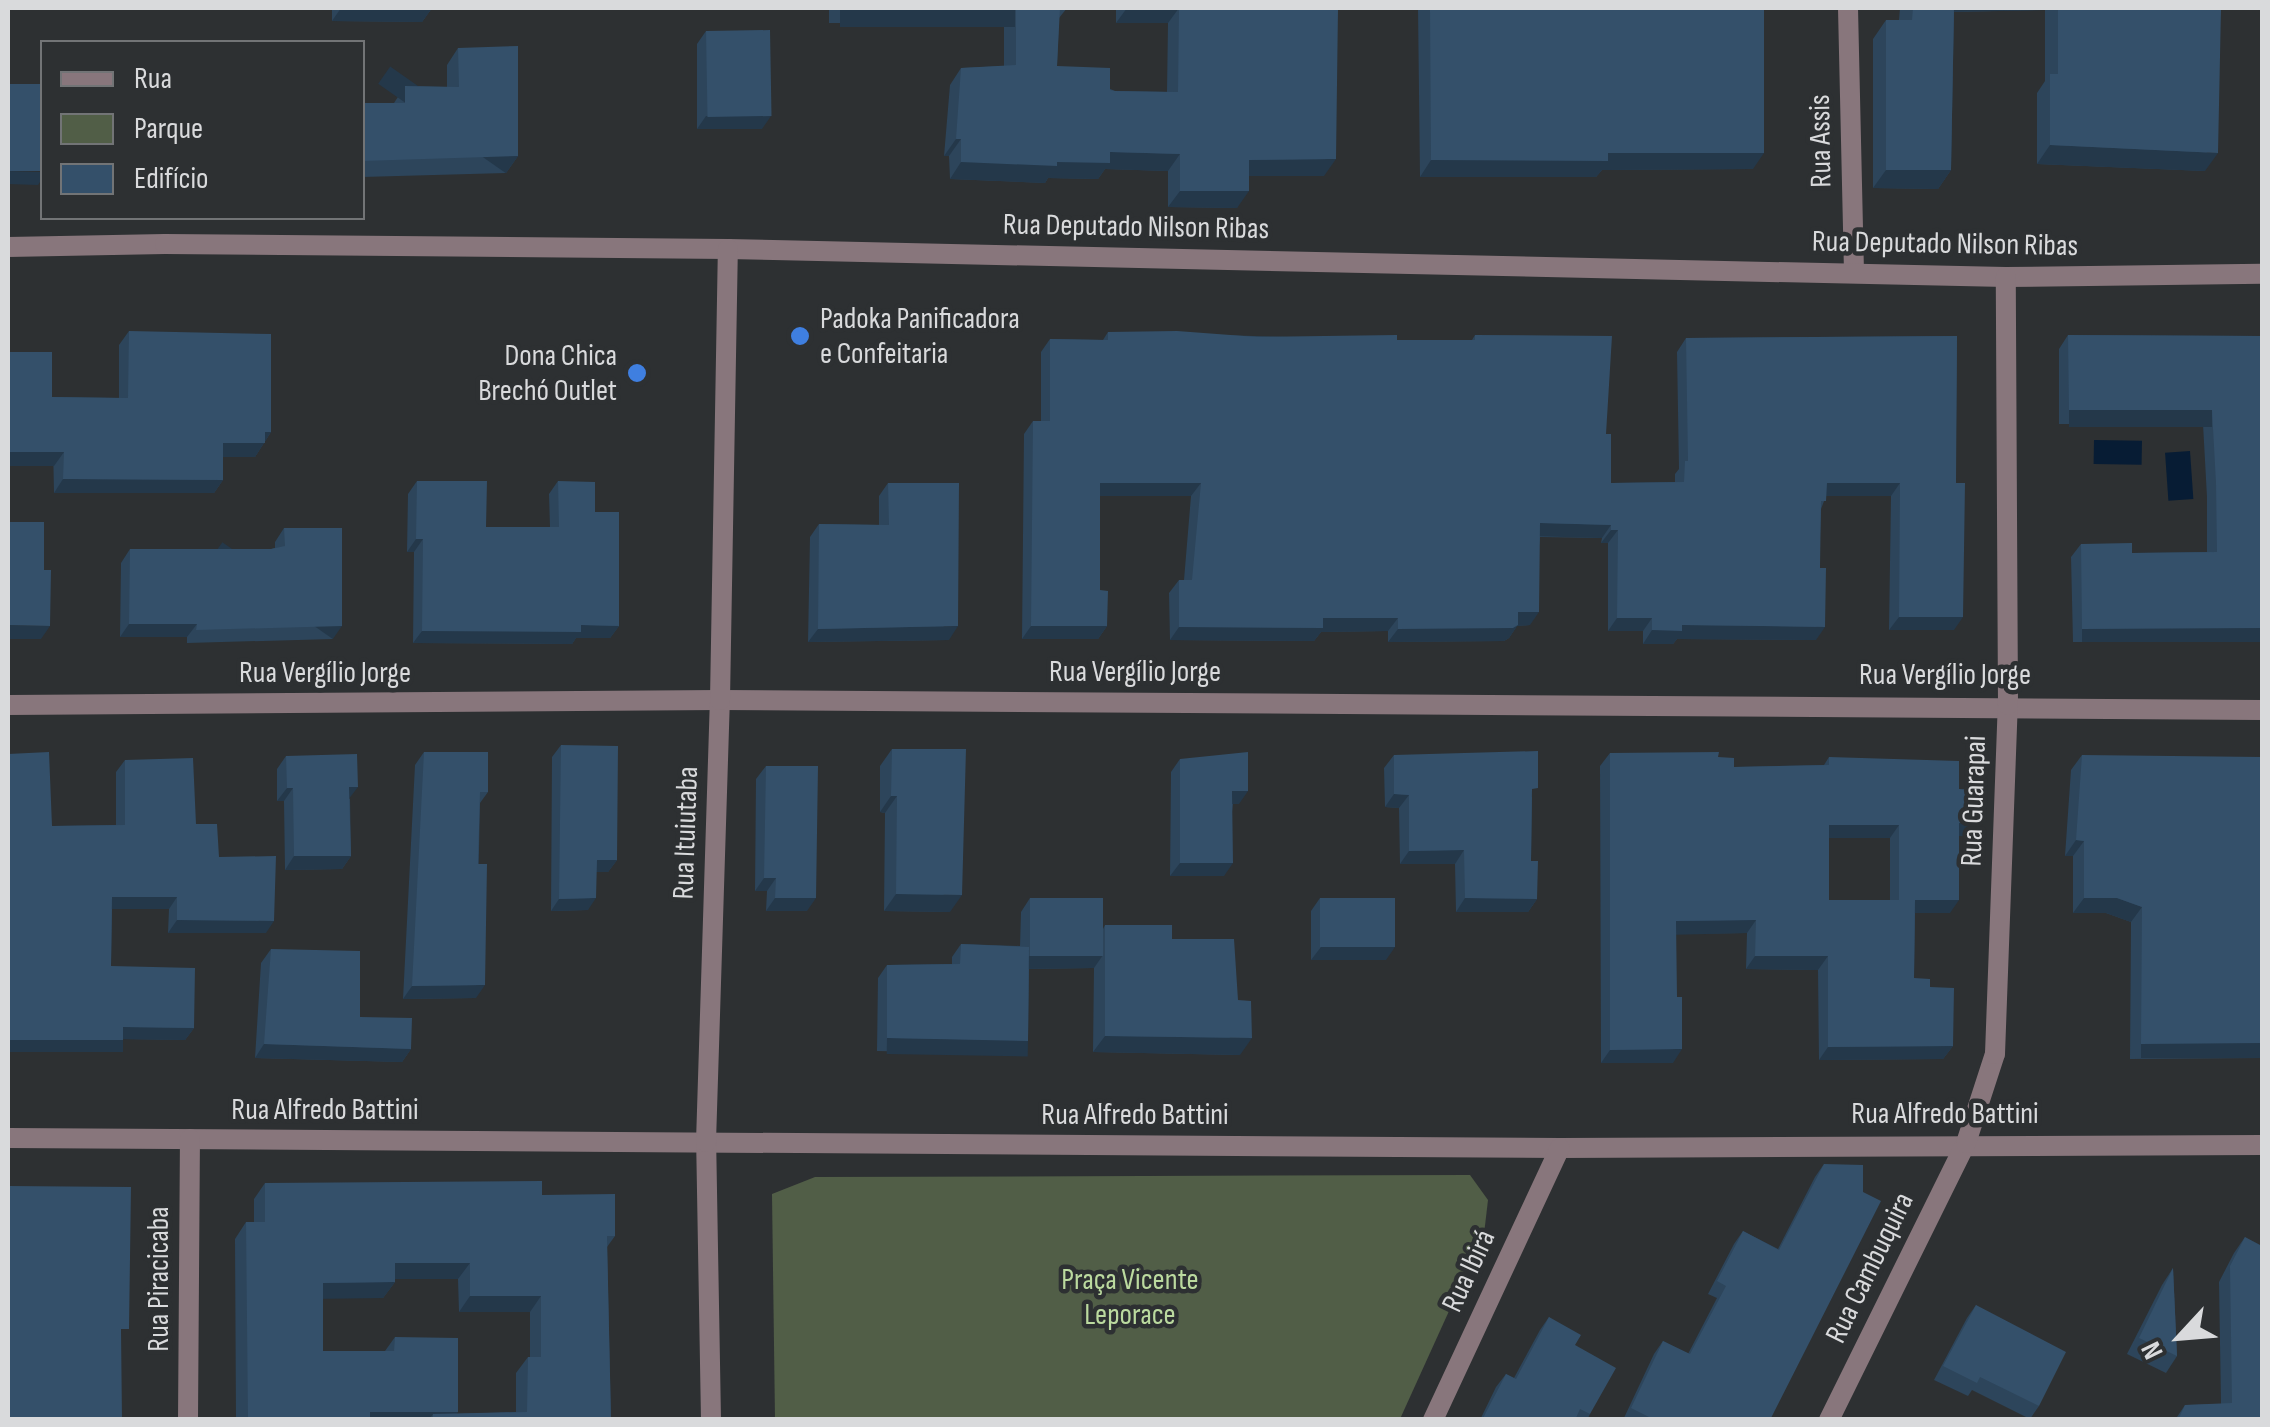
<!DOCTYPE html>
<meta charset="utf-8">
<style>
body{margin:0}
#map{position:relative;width:2270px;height:1427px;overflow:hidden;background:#2d3032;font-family:"Sofia Sans Condensed",sans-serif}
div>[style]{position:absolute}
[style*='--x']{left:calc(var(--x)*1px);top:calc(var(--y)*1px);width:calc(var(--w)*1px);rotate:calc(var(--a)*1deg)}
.green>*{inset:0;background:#515e47}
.water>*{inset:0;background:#071c34;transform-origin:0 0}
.street>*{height:20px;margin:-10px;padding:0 10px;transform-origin:10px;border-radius:10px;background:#88767c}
.wall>*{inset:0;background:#2d455b}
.shaded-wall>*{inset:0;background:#24384a;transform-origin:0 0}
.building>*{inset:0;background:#34506a;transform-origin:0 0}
.dots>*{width:28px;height:28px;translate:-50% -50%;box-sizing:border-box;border:5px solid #2d3032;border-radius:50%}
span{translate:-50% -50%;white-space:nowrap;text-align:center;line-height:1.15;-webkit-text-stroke:9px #2d3032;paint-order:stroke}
.street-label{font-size:30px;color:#d9dadc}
.poi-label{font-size:30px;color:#d9dadc}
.left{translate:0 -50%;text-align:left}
.right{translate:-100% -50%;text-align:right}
.park-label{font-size:30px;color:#bbda9f}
.frame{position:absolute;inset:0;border:10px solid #d9dadc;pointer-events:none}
.legend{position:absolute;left:40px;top:40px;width:325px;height:180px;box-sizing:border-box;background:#2d3032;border:2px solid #727476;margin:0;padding:12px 18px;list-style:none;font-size:30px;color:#d9dadc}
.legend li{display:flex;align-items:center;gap:20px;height:50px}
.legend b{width:50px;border:2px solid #727476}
.north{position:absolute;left:2130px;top:1287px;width:100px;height:100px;-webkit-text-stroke:8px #2d3032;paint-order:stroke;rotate:244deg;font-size:28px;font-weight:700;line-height:40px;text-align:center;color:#d9dadc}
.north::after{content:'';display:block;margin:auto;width:35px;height:45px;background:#d9dadc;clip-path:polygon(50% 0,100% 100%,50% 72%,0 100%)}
</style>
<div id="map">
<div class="green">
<div style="clip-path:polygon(1470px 1175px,1488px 1200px,1484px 1234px,1400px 1419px,775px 1419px,772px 1194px,815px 1177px)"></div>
</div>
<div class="water">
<div style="left:2094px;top:440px;width:48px;height:24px;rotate:1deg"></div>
<div style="left:2190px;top:451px;width:48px;height:25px;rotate:86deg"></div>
</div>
<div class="street">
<div style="--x:1848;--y:8;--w:265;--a:88.7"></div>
<div style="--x:8;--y:247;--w:157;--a:-1.1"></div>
<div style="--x:165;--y:244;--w:563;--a:0.51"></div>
<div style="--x:728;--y:249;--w:1278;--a:1.26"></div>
<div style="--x:2006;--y:277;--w:256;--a:-0.7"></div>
<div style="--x:8;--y:705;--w:712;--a:-0.4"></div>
<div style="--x:720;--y:700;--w:1542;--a:0.37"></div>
<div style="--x:8;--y:1138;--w:1552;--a:0.37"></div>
<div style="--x:1560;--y:1148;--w:702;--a:-0.24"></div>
<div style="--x:188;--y:1420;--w:281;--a:-89.6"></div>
<div style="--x:711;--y:1420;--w:278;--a:-91"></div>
<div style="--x:706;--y:1142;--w:442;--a:-88.2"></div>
<div style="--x:720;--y:700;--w:451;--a:-89"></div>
<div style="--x:1433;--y:1420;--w:300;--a:-65"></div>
<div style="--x:1829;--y:1420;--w:309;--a:-63.7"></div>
<div style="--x:1966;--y:1143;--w:94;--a:-72"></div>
<div style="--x:1995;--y:1054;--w:349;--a:-87.9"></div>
<div style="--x:2008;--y:705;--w:428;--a:-90.3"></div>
</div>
<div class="wall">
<div style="clip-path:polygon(332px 8px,432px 8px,422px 22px,332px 21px)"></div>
<div style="clip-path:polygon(829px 8px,1067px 8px,1059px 18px,1057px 66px,1115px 91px,1167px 92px,1168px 23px,1116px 23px,1116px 8px,1338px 8px,1324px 176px,1249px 176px,1237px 208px,1168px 207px,1168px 171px,1105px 169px,1098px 179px,1048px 178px,1045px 183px,950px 179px,949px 156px,944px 156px,950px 85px,961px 68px,1004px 66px,1004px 23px,829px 23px)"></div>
<div style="clip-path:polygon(1418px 8px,1764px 8px,1753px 169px,1602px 170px,1596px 177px,1420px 177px)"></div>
<div style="clip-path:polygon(1900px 8px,2221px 8px,2205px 171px,2037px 164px,2037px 93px,2045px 81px,2045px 10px,1954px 12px,1951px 170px,1938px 189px,1873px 188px,1873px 39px,1886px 20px,1899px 20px)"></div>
<div style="clip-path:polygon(706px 31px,762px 129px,697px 129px,697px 44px)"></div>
<div style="clip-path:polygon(458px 48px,518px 156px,506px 173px,362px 177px,362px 103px,394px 103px,405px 86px,447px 87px,447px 65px)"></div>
<div style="clip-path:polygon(129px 331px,271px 432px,255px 457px,223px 457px,223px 480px,214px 493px,54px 493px,52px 397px,119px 398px,119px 345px)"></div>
<div style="clip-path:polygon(1108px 332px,1397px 340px,1472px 340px,1475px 335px,1606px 434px,1611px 483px,1675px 482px,1675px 474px,1679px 469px,1677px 352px,1686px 338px,1957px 336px,1954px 630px,1889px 630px,1891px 496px,1826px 496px,1821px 509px,1816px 640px,1677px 639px,1673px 644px,1643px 644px,1643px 631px,1608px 631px,1608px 543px,1601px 543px,1602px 538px,1540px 537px,1530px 625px,1517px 626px,1509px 638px,1504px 641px,1388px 642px,1388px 631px,1321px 632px,1314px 641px,1170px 640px,1169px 593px,1179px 580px,1184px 580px,1191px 496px,1100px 496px,1100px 590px,1107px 626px,1098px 639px,1022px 639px,1024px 434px,1033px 421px,1041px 421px,1041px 352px,1050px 339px,1103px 340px)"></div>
<div style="clip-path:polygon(2068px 335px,2262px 336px,2262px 642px,2073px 642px,2071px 557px,2081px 544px,2132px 553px,2207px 552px,2207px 497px,2203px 424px,2059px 424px,2059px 349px)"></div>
<div style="clip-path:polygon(417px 481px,486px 527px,550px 527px,549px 494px,558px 481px,595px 512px,619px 626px,610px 638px,576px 638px,572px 644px,413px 643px,414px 552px,407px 552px,408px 494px)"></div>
<div style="clip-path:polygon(888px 483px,949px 640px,808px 642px,810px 537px,819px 524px,879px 525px,879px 496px)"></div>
<div style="clip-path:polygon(284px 528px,333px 639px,187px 643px,187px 637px,120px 637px,121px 563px,130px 549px,271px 549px,275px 548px,275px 542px)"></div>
<div style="clip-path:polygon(561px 745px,617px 860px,608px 872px,596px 872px,588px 910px,551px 911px,552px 757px)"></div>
<div style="clip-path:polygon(892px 749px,950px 912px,884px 911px,885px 813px,880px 812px,880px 766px)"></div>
<div style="clip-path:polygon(424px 752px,488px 792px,480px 803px,476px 998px,403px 999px,415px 765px)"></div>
<div style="clip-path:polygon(evenodd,1610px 753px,1718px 757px,1734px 767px,1824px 765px,1829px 757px,1959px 789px,1976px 823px,1967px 836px,1959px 836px,1950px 913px,1915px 913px,1914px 978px,1930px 987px,1953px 1046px,1943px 1059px,1819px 1060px,1818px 970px,1746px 969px,1747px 933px,1676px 934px,1673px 1063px,1601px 1063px,1600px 766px,1610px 753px,1829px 838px,1890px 838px,1890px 900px,1829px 900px,1829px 838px)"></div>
<div style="clip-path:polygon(8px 754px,52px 826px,116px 825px,116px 772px,125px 760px,196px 824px,219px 857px,266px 933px,168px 933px,169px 909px,112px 909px,111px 966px,194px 1028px,185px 1040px,123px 1039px,114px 1052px,8px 1052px)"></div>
<div style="clip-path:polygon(1394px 755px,1532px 797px,1531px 861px,1537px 899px,1528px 912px,1456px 912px,1455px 864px,1400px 864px,1399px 808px,1385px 807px,1384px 768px)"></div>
<div style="clip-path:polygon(2082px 755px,2262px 1058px,2130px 1059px,2131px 922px,2106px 913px,2073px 913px,2073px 856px,2065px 856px,2071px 770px)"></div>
<div style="clip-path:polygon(286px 756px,350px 799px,351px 856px,342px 869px,285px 870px,284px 801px,277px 801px,277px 769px)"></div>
<div style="clip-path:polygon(1180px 759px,1239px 804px,1233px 804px,1224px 876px,1170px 876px,1171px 772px)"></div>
<div style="clip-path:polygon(766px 766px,807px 911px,766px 911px,767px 891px,755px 891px,756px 779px)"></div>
<div style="clip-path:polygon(1030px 898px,1103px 929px,1105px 925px,1172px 939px,1240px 1055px,1093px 1052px,1094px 968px,1029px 969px,1028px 1041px,1019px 1054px,877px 1051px,878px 978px,887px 965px,952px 964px,952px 957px,961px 944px,1020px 946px,1021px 912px)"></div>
<div style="clip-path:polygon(1320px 898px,1386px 960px,1311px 960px,1311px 911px)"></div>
<div style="clip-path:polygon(271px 949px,360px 1017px,411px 1049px,402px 1062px,255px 1058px,261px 963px)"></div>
<div style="clip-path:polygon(1824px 1164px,1770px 1420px,1623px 1420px,1654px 1354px,1663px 1341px,1688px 1354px,1717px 1298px,1708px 1294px,1734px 1244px,1743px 1231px,1778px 1249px,1815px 1177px)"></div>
<div style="clip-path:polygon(evenodd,265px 1183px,542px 1195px,615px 1236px,607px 1247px,611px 1420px,236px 1420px,235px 1239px,246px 1222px,254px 1222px,254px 1199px,265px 1183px,395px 1279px,458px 1279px,459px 1312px,530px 1312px,530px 1357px,528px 1357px,516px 1373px,516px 1412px,456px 1414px,395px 1337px,385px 1351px,323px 1351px,323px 1298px,383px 1298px,395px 1282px,395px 1279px)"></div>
<div style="clip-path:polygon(2245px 1237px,2262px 1420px,2175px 1420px,2185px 1405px,2221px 1404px,2219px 1282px,2234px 1253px)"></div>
<div style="clip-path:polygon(2173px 1268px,2177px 1356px,2166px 1373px,2127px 1354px,2162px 1285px)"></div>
<div style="clip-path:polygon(1976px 1305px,2039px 1406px,2030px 1419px,1972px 1390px,1968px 1396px,1934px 1380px,1967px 1318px)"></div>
<div style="clip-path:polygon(1549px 1317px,1575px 1345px,1590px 1414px,1587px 1420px,1480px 1420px,1496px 1387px,1506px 1374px,1514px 1378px,1540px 1330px)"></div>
</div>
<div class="shaded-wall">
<div style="clip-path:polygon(341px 8px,432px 8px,422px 22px,332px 21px)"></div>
<div style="left:840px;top:8px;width:175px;height:19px"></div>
<div style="clip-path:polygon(1127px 8px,1179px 8px,1168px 23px,1116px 23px)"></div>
<div style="clip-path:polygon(1944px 8px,2047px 8px,2045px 10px,1941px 12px)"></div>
<div style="clip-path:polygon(706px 116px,771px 116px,762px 129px,697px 129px)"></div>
<div style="clip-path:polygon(956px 139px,961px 139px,949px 156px,944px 156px)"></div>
<div style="clip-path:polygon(2050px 145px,2218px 153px,2205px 171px,2037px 164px)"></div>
<div style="clip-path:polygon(1110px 152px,1180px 154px,1168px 171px,1105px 169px,1098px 179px,1048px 178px,1045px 183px,950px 179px,961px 162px,1057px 162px)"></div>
<div style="clip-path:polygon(1608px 153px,1764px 153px,1753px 169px,1602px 170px,1596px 177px,1420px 177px,1431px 160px)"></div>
<div style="left:518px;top:156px;width:21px;height:156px;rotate:125deg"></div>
<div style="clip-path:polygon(1336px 159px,1324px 176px,1237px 176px,1249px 160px)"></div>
<div style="clip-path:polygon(1886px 170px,1951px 170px,1938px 189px,1873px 188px)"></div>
<div style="clip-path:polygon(8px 171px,42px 172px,42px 179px,38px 185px,8px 184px)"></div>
<div style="clip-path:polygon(1180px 191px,1249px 191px,1237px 208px,1168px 207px)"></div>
<div style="left:2069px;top:410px;width:143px;height:17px"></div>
<div style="clip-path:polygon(265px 432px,271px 432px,255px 457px,214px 457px,223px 443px)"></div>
<div style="clip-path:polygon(8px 452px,64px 452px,54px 466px,8px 466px)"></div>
<div style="clip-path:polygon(63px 479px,223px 480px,214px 493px,54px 493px)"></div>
<div style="clip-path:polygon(1100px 483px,1201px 483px,1191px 496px,1091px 496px)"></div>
<div style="clip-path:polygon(1827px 483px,1900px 483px,1891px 496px,1817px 496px)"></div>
<div style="clip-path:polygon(1540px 523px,1611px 525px,1602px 538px,1531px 536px)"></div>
<div style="clip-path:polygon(1611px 530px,1618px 530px,1608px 543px,1601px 543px)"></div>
<div style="clip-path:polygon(416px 539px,423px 539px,414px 552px,407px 552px)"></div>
<div style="clip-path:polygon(1518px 612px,1539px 612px,1530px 625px,1517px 626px,1509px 638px,1504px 641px,1388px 642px,1398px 629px)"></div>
<div style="clip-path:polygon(1899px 617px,1963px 617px,1954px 630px,1889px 630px)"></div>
<div style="clip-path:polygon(1323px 618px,1398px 618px,1388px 631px,1321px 632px,1314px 641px,1170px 640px,1179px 627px)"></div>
<div style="clip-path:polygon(1617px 618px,1652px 618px,1643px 631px,1608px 631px)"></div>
<div style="clip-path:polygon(129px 624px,197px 624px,187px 637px,120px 637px)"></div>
<div style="clip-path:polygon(8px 625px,50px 626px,41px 639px,8px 639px)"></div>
<div style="clip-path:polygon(581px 625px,619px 626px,610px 638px,576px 638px,572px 644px,413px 643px,422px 631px)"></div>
<div style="clip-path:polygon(1682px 625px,1825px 627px,1816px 640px,1677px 639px,1673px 644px,1643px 644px,1652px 630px)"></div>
<div style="left:342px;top:626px;width:16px;height:146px;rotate:125deg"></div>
<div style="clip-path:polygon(958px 626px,949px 640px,808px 642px,818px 629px)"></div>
<div style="clip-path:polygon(1031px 626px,1107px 626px,1098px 639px,1022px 639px)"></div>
<div style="left:2262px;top:628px;width:14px;height:180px;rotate:90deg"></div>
<div style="clip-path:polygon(349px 787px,358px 787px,348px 800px)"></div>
<div style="clip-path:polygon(287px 788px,293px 788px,284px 801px,277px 801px)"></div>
<div style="clip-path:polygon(1232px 791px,1248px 791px,1239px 804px,1223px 804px)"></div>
<div style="clip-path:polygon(1394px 794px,1409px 795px,1399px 808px,1385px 807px)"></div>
<div style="clip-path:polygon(891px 796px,897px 796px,885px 813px,880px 812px)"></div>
<div style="clip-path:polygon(1959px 823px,1976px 823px,1967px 836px,1950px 836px)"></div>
<div style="clip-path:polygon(1829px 825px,1899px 825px,1890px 838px,1820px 838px)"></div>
<div style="clip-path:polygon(2076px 840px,2084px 841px,2073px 856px,2065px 856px)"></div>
<div style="clip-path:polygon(1464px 850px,1455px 864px,1400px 864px,1409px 851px)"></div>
<div style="clip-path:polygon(294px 856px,351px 856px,342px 869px,285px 870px)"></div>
<div style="clip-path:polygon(597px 860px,617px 860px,608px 872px,588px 872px)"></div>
<div style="clip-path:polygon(1180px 863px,1233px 863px,1224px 876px,1170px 876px)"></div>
<div style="clip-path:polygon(764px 878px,776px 878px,767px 891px,755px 891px)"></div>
<div style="clip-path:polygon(896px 894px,962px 895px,950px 912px,884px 911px)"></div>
<div style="clip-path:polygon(112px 897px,177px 897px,169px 909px,104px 909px)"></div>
<div style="clip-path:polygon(596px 898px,588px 910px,551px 911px,559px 899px)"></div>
<div style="clip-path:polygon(775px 898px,816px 898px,807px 911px,766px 911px)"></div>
<div style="clip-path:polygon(1465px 898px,1537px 899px,1528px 912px,1456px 912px)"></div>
<div style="clip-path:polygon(2084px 898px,2117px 898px,2142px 907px,2131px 922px,2106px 913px,2073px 913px)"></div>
<div style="clip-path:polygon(1899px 900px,1959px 900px,1950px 913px,1889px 913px)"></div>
<div style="clip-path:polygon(177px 920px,274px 921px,266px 933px,168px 933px)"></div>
<div style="clip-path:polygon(1756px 920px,1747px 933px,1666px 935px,1676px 921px)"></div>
<div style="clip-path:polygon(1321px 947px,1395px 947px,1386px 960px,1311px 960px)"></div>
<div style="clip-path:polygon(1103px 955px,1094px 968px,1020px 969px,1029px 956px)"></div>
<div style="clip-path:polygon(1755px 956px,1828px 956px,1818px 970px,1746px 969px)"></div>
<div style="clip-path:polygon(485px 985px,476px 998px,403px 999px,412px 986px)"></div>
<div style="clip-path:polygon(123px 1027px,194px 1028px,185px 1040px,115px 1039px)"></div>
<div style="clip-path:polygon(1105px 1036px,1252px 1038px,1240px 1055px,1093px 1052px)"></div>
<div style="left:887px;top:1038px;width:141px;height:16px;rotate:1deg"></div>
<div style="left:8px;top:1040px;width:115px;height:12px"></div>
<div style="left:2262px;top:1043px;width:15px;height:121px;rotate:90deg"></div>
<div style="clip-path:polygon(264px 1044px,411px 1049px,402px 1062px,255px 1058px)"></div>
<div style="clip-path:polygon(1953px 1046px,1943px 1059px,1819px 1060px,1828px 1047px)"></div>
<div style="clip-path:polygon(1682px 1049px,1673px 1063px,1601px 1063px,1610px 1050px)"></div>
<div style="clip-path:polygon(395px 1263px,470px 1263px,458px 1279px,383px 1279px)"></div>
<div style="clip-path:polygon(395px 1282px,383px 1298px,312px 1299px,323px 1283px)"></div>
<div style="clip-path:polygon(470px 1296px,541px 1296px,530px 1312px,459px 1312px)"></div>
<div style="clip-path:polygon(370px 1412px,458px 1412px,452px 1420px,433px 1414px,429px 1420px,365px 1420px)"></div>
</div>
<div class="building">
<div style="clip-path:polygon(1016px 8px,1060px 8px,1057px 66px,1110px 68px,1110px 90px,1115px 91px,1178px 92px,1179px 8px,1338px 8px,1336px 159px,1249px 160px,1249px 191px,1180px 191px,1180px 154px,1110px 152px,1110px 163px,1057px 162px,1057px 166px,961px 162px,961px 139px,956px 139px,961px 68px,1016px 65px)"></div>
<div style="clip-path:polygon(1430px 8px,1764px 8px,1764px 153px,1608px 153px,1608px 161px,1431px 160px)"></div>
<div style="clip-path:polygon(1913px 8px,1954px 8px,1951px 170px,1886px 170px,1886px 20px,1912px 20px)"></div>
<div style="clip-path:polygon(2058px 8px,2221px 8px,2218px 153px,2050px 145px,2050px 74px,2058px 74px)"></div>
<div style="left:770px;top:30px;width:86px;height:64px;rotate:89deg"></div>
<div style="clip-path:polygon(518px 46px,518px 156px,362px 161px,362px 103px,405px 103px,405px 86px,459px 87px,458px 48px)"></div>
<div style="left:8px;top:84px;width:34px;height:87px"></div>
<div style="clip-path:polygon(129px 331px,271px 334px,271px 432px,265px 432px,265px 443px,223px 443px,223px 480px,63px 479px,64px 452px,8px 452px,8px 352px,52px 352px,52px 397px,128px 398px)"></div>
<div style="clip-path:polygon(1177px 331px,1257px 337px,1397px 335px,1397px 340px,1475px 340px,1475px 335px,1612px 336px,1606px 434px,1611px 434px,1611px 483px,1684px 482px,1685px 461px,1688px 461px,1686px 338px,1957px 336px,1956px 483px,1965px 483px,1963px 617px,1899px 617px,1900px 483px,1827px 483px,1826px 501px,1821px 501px,1820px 568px,1826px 568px,1825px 627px,1682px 625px,1682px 631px,1652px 630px,1652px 618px,1617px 618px,1618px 530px,1611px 530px,1611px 525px,1540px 523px,1539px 612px,1518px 612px,1518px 625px,1513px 628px,1398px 629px,1398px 618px,1323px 618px,1323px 628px,1179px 627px,1179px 580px,1192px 580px,1201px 483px,1100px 483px,1100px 590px,1108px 591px,1107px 626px,1031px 626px,1033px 421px,1050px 421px,1050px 339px,1108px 340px,1108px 332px)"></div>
<div style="clip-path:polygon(2068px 335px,2262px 336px,2262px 628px,2082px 629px,2081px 544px,2132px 543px,2132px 553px,2217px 552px,2216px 483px,2212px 410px,2069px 410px)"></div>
<div style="clip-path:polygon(417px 481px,487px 481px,486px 527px,559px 527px,558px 481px,595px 482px,595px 512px,619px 512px,619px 626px,581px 625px,581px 632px,422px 631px,423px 539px,416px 539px)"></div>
<div style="clip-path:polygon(888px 483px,959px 483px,958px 626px,818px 629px,819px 524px,889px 525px)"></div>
<div style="clip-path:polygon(8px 522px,44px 522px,44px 570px,51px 570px,50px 626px,8px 625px)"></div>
<div style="clip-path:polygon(284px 528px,342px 528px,342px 626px,196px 630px,197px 624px,129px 624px,130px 549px,271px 549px,285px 546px)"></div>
<div style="clip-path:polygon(561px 745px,618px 746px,617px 860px,597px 860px,596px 898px,559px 899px)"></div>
<div style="clip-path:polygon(892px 749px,966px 749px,962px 895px,896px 894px,897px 796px,891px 796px)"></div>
<div style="clip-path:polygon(1538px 751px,1538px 788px,1532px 789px,1531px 861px,1538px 861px,1537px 899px,1465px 898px,1464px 850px,1409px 851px,1409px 795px,1394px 794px,1394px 755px)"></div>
<div style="clip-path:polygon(49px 752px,52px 826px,125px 825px,125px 760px,193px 758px,196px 824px,217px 824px,219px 857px,276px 856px,274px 921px,177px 920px,177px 897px,112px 897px,111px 966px,195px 968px,194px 1028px,123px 1027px,123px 1040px,8px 1040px,8px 754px)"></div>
<div style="clip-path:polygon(424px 752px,488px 752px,488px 792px,480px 792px,478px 864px,487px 864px,485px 985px,412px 986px)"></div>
<div style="clip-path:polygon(1248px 752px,1248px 791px,1232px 791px,1233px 863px,1180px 863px,1180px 759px)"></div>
<div style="clip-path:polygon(evenodd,1719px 752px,1718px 757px,1734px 758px,1734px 767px,1829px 765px,1829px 757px,1959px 761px,1959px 789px,1976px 790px,1976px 823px,1959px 823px,1959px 900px,1899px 900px,1915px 900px,1914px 978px,1930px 979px,1930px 987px,1954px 988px,1953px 1046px,1828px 1047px,1828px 956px,1755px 956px,1756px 920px,1676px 921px,1677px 997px,1682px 997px,1682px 1049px,1610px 1050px,1610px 753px,1719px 752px,1829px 825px,1899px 825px,1899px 900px,1829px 900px,1829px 825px)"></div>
<div style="clip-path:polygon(357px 754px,358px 787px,349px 787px,351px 856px,294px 856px,293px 788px,287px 788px,286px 756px)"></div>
<div style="clip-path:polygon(2082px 755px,2262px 757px,2262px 1043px,2141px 1044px,2142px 907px,2117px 898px,2084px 898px,2084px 841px,2076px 840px)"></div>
<div style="clip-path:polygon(766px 766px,818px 766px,816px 898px,775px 898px,776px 878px,764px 878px)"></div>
<div style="left:1030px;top:898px;width:73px;height:58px"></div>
<div style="left:1320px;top:898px;width:75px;height:49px"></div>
<div style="clip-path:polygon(1105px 925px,1172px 925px,1172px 939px,1234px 939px,1238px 1000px,1251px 1001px,1252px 1038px,1105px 1036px)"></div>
<div style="clip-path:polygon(961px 944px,1029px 947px,1028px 1041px,887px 1038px,887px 965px,960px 964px)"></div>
<div style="clip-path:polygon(271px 949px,360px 951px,360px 1017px,412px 1018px,411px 1049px,264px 1044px)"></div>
<div style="clip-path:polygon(1824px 1164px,1863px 1165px,1863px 1192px,1881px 1201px,1770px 1420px,1655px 1420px,1631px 1408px,1663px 1341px,1690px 1354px,1726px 1286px,1717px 1281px,1743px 1231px,1779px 1250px)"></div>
<div style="clip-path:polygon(542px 1181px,542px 1195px,615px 1194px,615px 1236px,607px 1236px,611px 1420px,433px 1420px,433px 1414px,527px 1412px,528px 1357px,541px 1357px,541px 1296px,470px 1296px,470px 1263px,395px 1263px,395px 1282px,323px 1283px,323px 1351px,394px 1351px,395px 1337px,458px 1338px,458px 1412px,370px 1412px,370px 1420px,248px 1420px,246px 1222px,265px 1222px,265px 1183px)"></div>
<div style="clip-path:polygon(8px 1186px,131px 1187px,129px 1329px,121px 1329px,122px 1420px,8px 1420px)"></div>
<div style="clip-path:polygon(2245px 1237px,2262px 1246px,2262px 1420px,2178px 1420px,2185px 1405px,2232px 1403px,2230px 1266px)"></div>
<div style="clip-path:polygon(2173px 1268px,2177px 1356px,2139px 1338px)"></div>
<div style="clip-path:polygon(1976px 1305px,2066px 1352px,2039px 1406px,1980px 1377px,1977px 1383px,1943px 1366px)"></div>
<div style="clip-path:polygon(1549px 1317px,1581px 1335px,1575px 1345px,1616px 1368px,1590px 1414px,1580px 1409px,1575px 1420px,1482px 1420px,1506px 1374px,1516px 1379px)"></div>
</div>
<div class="dots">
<div style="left:800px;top:336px;background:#3f7fe0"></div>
<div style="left:637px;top:373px;background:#3f7fe0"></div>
</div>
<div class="street-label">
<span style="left:1821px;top:141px;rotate:-91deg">Rua Assis</span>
<span style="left:1136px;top:227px;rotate:1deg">Rua Deputado Nilson Ribas</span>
<span style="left:1945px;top:244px;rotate:1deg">Rua Deputado Nilson Ribas</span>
<span style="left:1135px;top:672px">Rua Vergílio Jorge</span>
<span style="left:325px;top:673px">Rua Vergílio Jorge</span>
<span style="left:1945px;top:675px">Rua Vergílio Jorge</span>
<span style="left:1974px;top:801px;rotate:-88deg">Rua Guarapai</span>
<span style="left:686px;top:833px;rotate:-88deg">Rua Ituiutaba</span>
<span style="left:325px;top:1110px">Rua Alfredo Battini</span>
<span style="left:1945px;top:1114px">Rua Alfredo Battini</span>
<span style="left:1135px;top:1115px">Rua Alfredo Battini</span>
<span style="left:1870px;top:1268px;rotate:-64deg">Rua Cambuquira</span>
<span style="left:1469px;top:1271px;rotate:-65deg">Rua Ibirá</span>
<span style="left:159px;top:1279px;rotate:-90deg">Rua Piracicaba</span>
</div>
<div class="poi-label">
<span class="left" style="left:820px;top:336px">Padoka Panificadora<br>e Confeitaria</span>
<span class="right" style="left:617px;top:373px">Dona Chica<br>Brechó Outlet</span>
</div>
<div class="park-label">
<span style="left:1130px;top:1297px">Praça Vicente<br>Leporace</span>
</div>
<div class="frame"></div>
<ul class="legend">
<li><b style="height:12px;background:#88767c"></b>Rua</li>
<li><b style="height:28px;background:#515e47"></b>Parque</li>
<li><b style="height:28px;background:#34506a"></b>Edifício</li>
</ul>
<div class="north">N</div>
</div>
